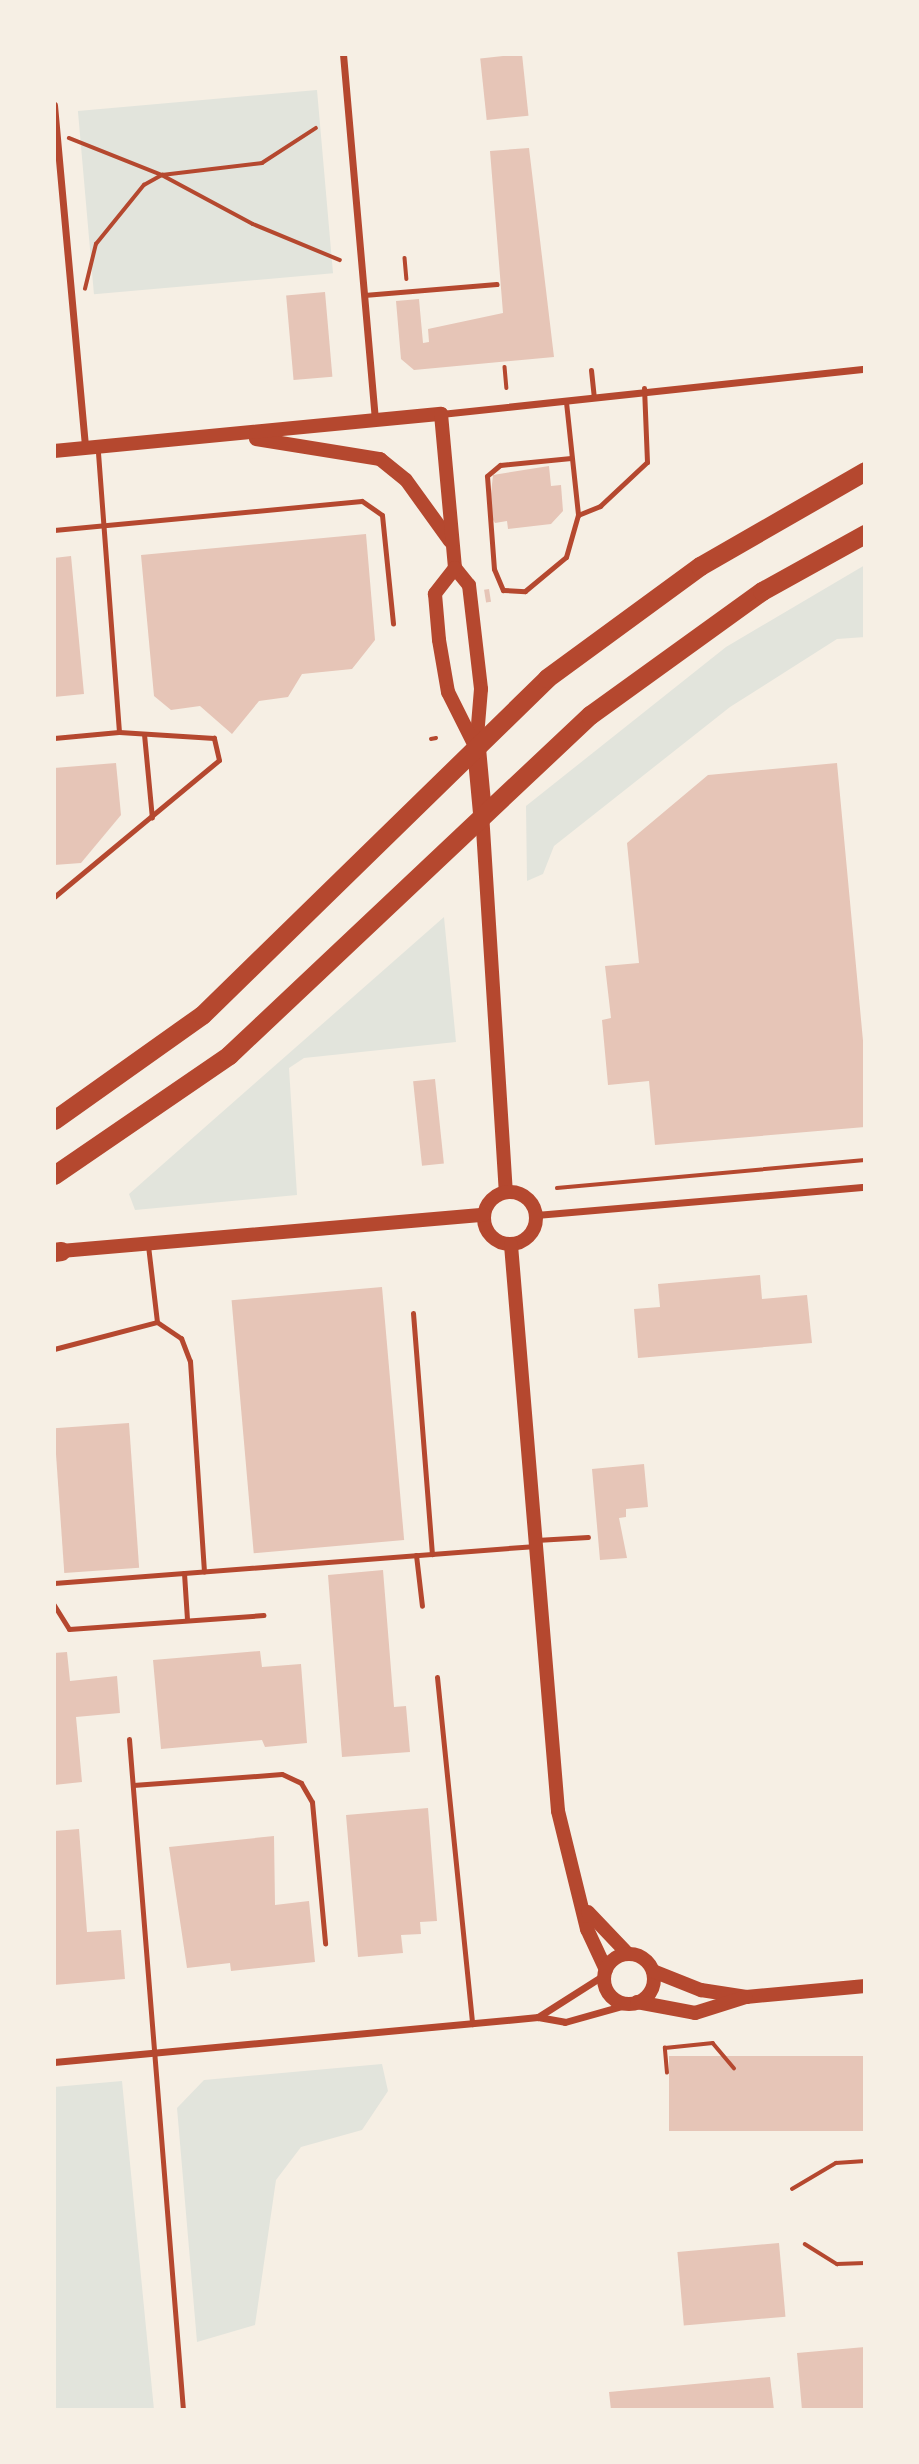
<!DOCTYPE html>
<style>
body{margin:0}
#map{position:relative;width:919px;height:2464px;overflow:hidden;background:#f6efe4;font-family:Jost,sans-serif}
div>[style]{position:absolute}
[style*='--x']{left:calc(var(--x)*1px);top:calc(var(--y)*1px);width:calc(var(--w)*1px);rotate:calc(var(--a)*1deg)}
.green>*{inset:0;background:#e2e4dc;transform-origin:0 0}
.building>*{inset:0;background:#e6c5b7;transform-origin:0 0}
.path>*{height:3.5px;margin:-1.75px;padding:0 1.75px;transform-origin:1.75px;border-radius:1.75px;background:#b5482f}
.service>*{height:5px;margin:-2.5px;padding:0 2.5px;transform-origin:2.5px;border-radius:2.5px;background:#b5482f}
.minor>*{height:7px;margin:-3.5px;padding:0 3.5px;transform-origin:3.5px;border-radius:3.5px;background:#b5482f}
.secondary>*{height:14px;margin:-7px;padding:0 7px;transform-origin:7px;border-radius:7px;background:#b5482f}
.secondary>.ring{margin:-7px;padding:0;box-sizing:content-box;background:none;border:14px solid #b5482f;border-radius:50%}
.trunk>*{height:19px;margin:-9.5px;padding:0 9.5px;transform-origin:9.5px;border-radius:9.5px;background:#b5482f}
span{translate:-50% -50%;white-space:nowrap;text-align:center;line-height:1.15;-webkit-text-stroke:5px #f6efe4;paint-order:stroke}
.frame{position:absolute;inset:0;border:56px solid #f6efe4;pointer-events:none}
</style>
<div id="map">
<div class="green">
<div style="left:317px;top:90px;width:184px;height:240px;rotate:85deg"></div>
<div style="clip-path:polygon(865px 565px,865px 637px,837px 639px,730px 707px,554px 846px,543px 874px,527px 881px,526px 806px,726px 647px)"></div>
<div style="clip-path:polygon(444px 917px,456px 1042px,304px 1058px,289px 1068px,297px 1195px,135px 1210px,129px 1194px)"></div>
<div style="clip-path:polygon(382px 2064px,388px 2091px,362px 2130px,301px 2147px,276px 2180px,255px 2325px,197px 2342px,177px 2108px,204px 2080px)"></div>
<div style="clip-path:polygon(122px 2081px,154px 2410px,54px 2410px,54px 2087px)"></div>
</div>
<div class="building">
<div style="left:522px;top:54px;width:62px;height:42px;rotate:84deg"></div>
<div style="clip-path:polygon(529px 148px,554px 357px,414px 370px,401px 359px,396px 301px,419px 299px,423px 343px,429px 342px,428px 329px,503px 313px,490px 151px)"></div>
<div style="left:325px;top:292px;width:85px;height:39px;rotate:85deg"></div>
<div style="clip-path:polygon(549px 466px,551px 486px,561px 485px,563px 511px,551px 524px,508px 529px,507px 521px,495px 523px,489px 513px,493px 475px)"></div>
<div style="clip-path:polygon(366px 534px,375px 640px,352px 669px,302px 674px,288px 697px,259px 701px,232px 734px,200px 706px,171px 710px,154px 696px,141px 555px)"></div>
<div style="clip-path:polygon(71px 556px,84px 694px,54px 697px,54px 558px)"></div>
<div style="left:489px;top:589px;width:13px;height:5px;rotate:81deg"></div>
<div style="clip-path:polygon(116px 763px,121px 815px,81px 863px,54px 865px,54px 768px)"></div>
<div style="clip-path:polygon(837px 763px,865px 1062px,865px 1127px,655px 1145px,649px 1081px,608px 1085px,602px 1020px,611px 1018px,605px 966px,639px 963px,627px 843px,708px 775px)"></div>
<div style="left:435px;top:1079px;width:85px;height:22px;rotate:84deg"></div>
<div style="clip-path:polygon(760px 1275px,762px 1299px,807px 1295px,812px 1343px,638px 1358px,634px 1309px,660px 1307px,658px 1284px)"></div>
<div style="left:382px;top:1287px;width:254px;height:151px;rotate:85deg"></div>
<div style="left:129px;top:1423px;width:145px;height:75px;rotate:86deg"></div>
<div style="clip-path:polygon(644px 1464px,648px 1507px,626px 1509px,626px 1517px,619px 1518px,627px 1558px,600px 1560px,592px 1469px)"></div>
<div style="clip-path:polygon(383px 1570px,394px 1707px,406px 1706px,410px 1752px,342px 1757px,328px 1575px)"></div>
<div style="clip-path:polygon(260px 1651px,262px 1667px,301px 1664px,307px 1743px,265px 1747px,262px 1740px,161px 1749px,153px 1660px)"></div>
<div style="clip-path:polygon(67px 1652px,70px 1681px,117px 1676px,120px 1713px,76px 1717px,82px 1782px,54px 1785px,54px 1653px)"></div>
<div style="clip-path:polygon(428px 1808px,437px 1921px,420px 1922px,421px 1934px,401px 1935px,403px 1953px,358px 1957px,346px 1815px)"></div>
<div style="clip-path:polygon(79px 1829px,87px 1932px,121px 1930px,125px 1979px,54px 1985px,54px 1831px)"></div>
<div style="clip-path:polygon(274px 1836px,275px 1905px,309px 1901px,315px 1962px,231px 1971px,230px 1963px,187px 1968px,169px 1847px)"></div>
<div style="left:865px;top:2056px;width:75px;height:196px;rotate:90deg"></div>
<div style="left:779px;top:2243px;width:74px;height:102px;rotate:85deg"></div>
<div style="clip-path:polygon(865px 2347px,865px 2410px,802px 2410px,797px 2353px)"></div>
<div style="clip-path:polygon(770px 2377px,774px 2410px,611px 2410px,609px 2392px)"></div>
</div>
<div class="path">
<div style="--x:69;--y:138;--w:100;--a:21.7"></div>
<div style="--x:162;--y:175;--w:101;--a:-6.8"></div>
<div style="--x:262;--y:163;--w:64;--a:-32.9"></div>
<div style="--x:405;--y:258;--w:21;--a:85"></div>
<div style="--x:85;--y:289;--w:46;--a:-76.3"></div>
<div style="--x:96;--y:244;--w:76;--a:-50.9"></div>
<div style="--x:144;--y:185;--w:21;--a:-29"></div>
<div style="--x:162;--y:175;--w:103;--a:28.3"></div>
<div style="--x:253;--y:224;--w:94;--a:22.5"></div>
<div style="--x:505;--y:367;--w:21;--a:85"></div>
<div style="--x:431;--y:739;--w:5;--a:-11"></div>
<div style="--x:557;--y:1188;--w:309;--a:-5.2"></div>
<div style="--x:667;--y:2073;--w:25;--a:-95"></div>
<div style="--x:665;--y:2048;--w:48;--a:-5.9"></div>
<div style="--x:713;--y:2043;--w:33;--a:50"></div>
<div style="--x:792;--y:2189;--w:51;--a:-30.6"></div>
<div style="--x:836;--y:2163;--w:29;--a:-4"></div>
<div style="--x:805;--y:2244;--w:38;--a:32"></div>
<div style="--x:837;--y:2264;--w:28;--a:-2"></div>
</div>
<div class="service">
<div style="--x:364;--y:295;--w:133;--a:-4.7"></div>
<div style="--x:591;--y:370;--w:27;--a:84"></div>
<div style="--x:566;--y:402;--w:114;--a:83.9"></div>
<div style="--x:571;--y:458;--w:71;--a:174.4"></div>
<div style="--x:500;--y:465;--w:17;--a:140"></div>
<div style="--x:487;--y:476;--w:93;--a:85.7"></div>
<div style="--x:494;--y:569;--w:23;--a:67"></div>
<div style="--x:503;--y:590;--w:22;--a:3"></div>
<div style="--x:525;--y:591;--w:53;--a:-39.7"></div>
<div style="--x:566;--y:557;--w:44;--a:-74.1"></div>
<div style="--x:578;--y:515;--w:24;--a:-22"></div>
<div style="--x:600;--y:506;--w:64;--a:-43.1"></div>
<div style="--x:647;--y:462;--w:74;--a:-92.3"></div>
<div style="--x:54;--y:530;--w:309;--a:-5.4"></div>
<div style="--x:362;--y:501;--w:24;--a:35"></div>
<div style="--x:382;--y:515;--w:109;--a:84.2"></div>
<div style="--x:144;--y:734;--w:84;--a:84.6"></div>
<div style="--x:54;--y:738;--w:65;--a:-5.3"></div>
<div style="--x:119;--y:732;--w:283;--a:-94.3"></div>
<div style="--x:54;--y:897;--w:214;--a:-39.7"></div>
<div style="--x:219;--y:760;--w:23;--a:-103"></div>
<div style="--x:214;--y:738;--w:95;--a:-176.4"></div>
<div style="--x:413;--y:1313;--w:242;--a:85.5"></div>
<div style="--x:157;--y:1322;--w:29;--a:34"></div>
<div style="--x:181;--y:1338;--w:25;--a:69"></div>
<div style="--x:190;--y:1361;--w:211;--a:86.2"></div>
<div style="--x:54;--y:1349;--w:106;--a:-14.7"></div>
<div style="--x:157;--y:1322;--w:78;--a:-96.7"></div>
<div style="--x:536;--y:1540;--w:52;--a:-3.3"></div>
<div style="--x:416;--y:1555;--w:51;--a:83.3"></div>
<div style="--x:184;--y:1573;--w:47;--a:86.3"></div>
<div style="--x:54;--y:1583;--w:480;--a:-4.4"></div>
<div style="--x:54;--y:1605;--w:28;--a:58"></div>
<div style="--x:69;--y:1629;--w:195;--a:-4.1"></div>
<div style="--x:437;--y:1677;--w:349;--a:84.2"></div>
<div style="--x:129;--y:1739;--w:673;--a:85.4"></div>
<div style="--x:133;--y:1785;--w:149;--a:-4.2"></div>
<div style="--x:282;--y:1774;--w:21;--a:25"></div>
<div style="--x:301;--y:1783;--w:22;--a:60"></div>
<div style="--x:312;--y:1802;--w:142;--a:84.7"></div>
</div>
<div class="minor">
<div style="--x:343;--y:54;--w:367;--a:85"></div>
<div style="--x:54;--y:105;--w:344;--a:84.8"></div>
<div style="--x:441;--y:414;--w:426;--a:-6.1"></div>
<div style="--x:536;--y:1215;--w:330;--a:-4.9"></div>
<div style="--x:538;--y:2017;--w:78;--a:-32.5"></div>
<div style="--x:54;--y:2062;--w:486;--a:-5.3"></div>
<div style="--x:538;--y:2017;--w:27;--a:10"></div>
<div style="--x:565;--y:2022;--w:66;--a:-15.7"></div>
</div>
<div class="secondary">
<div style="--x:256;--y:439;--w:126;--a:9.2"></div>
<div style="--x:380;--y:459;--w:33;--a:39"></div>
<div style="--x:406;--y:480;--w:75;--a:54.2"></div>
<div style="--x:54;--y:451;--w:389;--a:-5.5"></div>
<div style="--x:441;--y:414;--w:155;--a:84.8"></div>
<div style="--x:455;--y:568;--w:22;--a:51"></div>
<div style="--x:469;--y:585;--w:105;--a:83.4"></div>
<div style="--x:481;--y:689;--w:59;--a:94.8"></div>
<div style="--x:455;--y:568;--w:33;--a:128"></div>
<div style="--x:435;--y:594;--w:46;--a:85"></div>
<div style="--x:439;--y:640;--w:53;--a:80.2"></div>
<div style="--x:448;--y:692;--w:63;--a:63.4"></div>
<div style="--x:482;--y:813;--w:380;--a:86.4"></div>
<div class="ring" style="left:484px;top:1192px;width:38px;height:38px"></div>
<div style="--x:511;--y:1245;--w:568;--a:85.25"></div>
<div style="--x:558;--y:1811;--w:122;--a:76.2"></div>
<div style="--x:587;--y:1929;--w:45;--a:65.1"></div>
<div style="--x:61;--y:1251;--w:424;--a:-4.9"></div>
<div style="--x:588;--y:1912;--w:58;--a:46.4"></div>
<div class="ring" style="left:604px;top:1954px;width:36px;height:36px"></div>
<div style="--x:653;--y:1971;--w:52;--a:21.6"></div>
<div style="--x:701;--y:1990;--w:46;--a:8.8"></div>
<div style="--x:746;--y:1997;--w:120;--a:-5.3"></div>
<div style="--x:637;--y:2002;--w:59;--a:10.7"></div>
<div style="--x:695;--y:2013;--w:53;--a:-17.4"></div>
</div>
<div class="trunk">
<div style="--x:476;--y:748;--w:65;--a:84.7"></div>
<div style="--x:54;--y:1120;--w:181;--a:-35.4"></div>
<div style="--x:202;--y:1015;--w:482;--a:-44.3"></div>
<div style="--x:547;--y:678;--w:190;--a:-36.2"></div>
<div style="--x:700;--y:566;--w:190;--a:-29.9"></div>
<div style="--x:54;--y:1175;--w:212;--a:-34.4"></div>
<div style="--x:229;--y:1055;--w:496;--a:-43.3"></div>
<div style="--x:590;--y:715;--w:212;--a:-35.8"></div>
<div style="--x:762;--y:591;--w:118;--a:-29"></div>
<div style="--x:54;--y:1252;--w:7;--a:-8"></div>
</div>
<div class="frame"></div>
</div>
